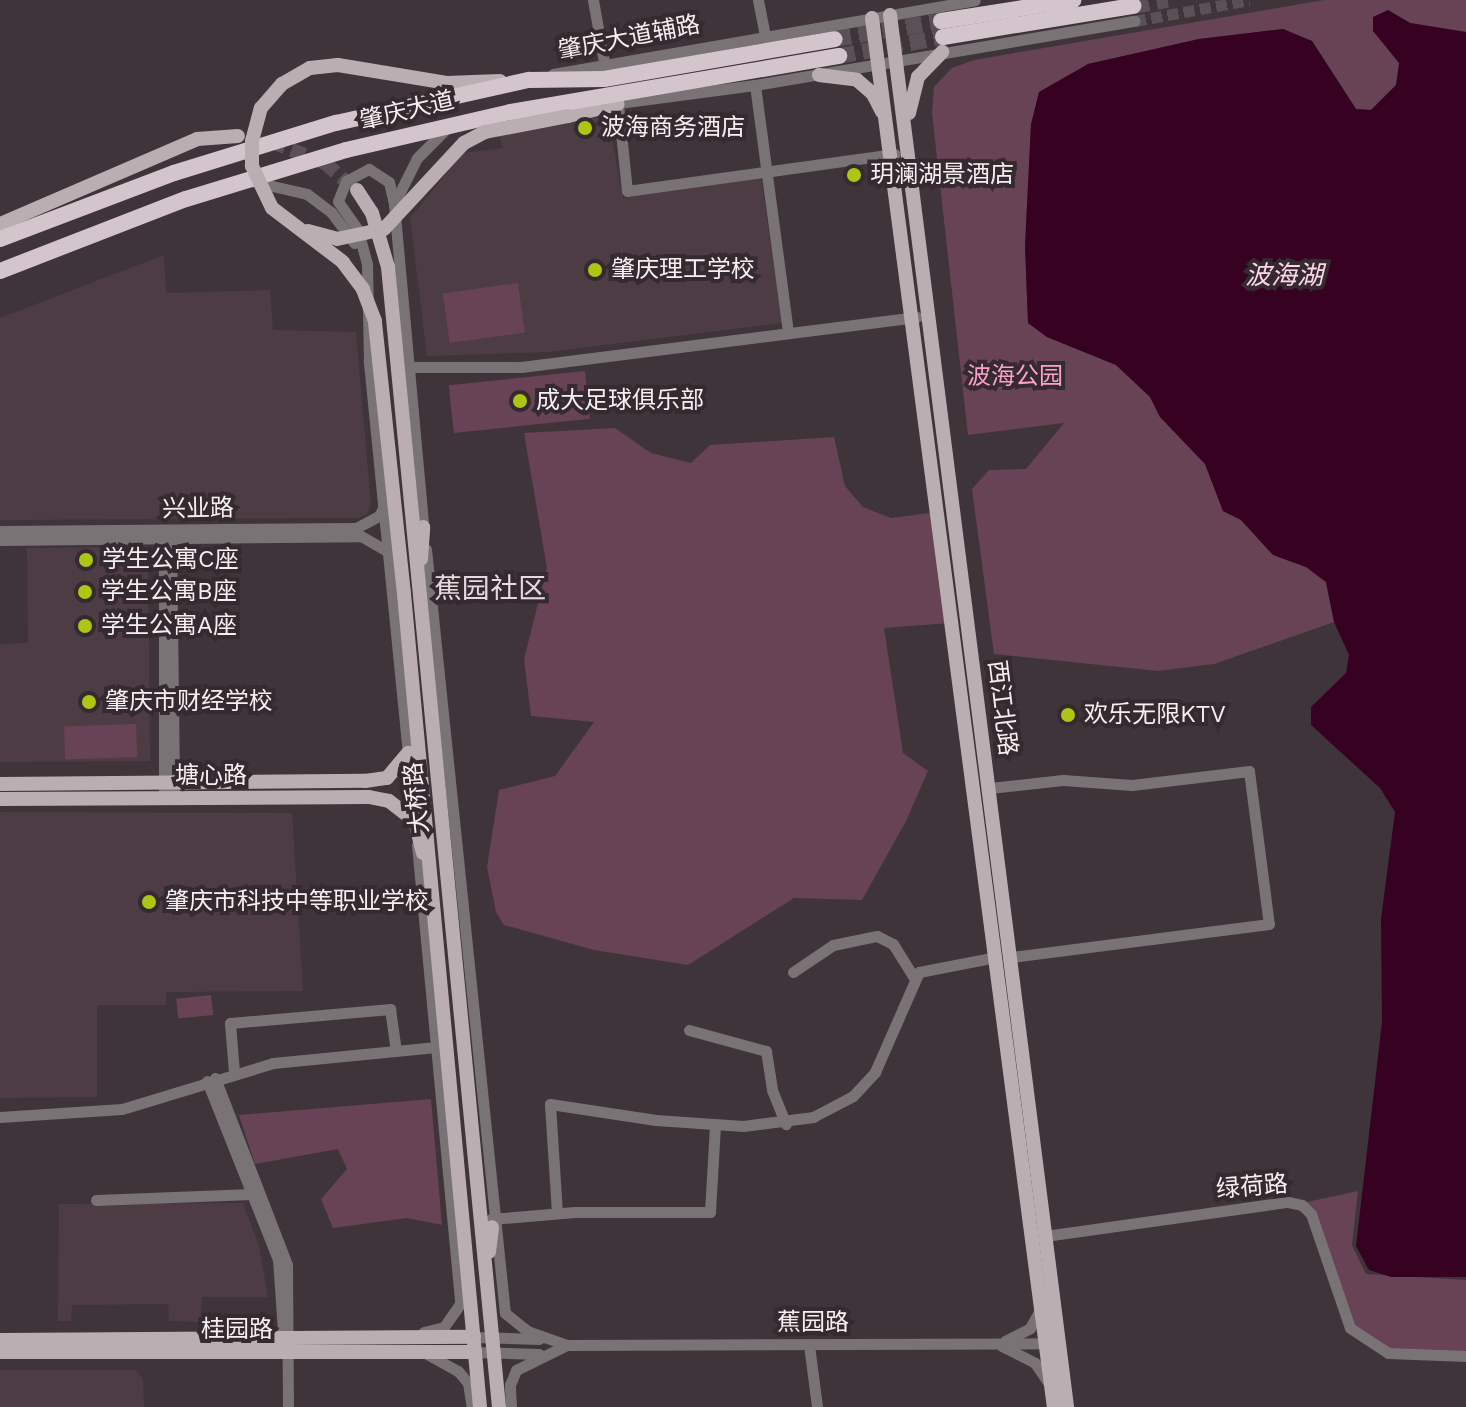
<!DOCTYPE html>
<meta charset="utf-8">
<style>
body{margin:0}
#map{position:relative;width:1466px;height:1407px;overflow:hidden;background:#3f3439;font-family:"Work Sans","Noto Sans SC",sans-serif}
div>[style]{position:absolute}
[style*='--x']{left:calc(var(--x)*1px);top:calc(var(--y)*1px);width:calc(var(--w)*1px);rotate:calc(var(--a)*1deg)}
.built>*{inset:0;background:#4e3c44}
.green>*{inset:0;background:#684355;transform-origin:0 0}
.water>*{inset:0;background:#370122}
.minor-tunnel>*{height:11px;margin-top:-5.5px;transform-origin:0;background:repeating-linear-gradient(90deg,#5a5055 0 11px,transparent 0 16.5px)}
.major-tunnel>*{height:14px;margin-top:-7px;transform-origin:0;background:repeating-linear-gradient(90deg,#5a5055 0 14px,transparent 0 21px)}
.highway-tunnel>*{height:16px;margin-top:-8px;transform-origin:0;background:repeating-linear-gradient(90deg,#5a5055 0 16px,transparent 0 24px)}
.minor>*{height:11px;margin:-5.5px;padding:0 5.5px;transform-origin:5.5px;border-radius:5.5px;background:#797376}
.major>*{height:14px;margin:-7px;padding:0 7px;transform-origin:7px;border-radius:7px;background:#baaeb3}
.highway>*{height:16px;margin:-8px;padding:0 8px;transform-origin:8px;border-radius:8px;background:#d3c5cb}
.major-bridge>*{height:14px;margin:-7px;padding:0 7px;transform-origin:7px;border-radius:7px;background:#baaeb3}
.dots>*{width:22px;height:22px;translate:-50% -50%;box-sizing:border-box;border:4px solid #352a2f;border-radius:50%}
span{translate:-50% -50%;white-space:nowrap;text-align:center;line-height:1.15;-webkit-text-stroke:8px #352a2f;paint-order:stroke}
.street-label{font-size:24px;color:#f6eff2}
.poi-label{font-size:24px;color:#f6eff2}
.left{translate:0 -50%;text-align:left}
.park-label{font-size:24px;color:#fca0cd}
.water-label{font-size:26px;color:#fdd6e7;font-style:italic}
.quarter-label{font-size:28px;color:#e7d9df}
</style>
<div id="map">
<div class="built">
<div style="clip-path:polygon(607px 112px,623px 198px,761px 178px,782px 323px,548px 352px,427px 356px,410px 218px,463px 153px,502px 148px,499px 131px)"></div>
<div style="clip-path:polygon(164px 255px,166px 293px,270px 290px,273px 330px,356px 332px,371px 505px,367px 514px,357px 518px,0 520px,0 318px)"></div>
<div style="clip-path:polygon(148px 547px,150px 761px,0 762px,0 644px,28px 643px,27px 548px)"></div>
<div style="clip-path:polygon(0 812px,292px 813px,303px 991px,166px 992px,166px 1005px,97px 1005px,97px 1097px,0 1098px)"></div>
<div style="clip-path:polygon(243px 1203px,259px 1246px,268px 1297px,202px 1297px,201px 1322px,169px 1321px,168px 1304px,72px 1305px,71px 1321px,58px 1321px,59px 1204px)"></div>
<div style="clip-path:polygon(0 1370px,135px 1370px,143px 1379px,144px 1407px,0 1407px)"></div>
</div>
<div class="green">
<div style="clip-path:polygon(1324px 0,1466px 0,1466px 32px,1410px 23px,1388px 10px,1373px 31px,1400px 63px,1396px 85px,1371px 110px,1356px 109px,1312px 41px,1283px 29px,1199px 39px,1088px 64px,1031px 124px,1025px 246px,1028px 323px,1047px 337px,1116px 365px,1150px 397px,1160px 417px,1205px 464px,1223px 511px,1241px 520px,1273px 555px,1306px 567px,1326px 582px,1334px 622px,1214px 664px,1158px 671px,994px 654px,972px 489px,989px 470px,1026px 469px,1064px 423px,968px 435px,932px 113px,934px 87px,952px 68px,974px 60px)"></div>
<div style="left:518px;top:283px;width:50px;height:76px;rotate:82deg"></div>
<div style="left:585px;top:371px;width:48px;height:137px;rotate:84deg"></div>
<div style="clip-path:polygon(615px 428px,651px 453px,691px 463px,710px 445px,834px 437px,845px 486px,863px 507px,891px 518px,937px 512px,950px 623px,884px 628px,903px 753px,928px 771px,905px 823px,862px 900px,794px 898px,688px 965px,594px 950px,504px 925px,496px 912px,487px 867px,499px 790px,555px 776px,594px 722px,531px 716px,524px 659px,547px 568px,524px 433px)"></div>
<div style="left:136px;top:724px;width:33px;height:72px;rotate:88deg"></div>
<div style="left:211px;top:995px;width:20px;height:35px;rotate:84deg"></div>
<div style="clip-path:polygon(431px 1099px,442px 1225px,407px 1218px,333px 1228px,321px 1199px,347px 1169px,338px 1149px,255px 1164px,239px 1115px)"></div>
<div style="clip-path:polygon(1358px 1191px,1352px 1245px,1366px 1274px,1466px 1280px,1466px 1354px,1388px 1349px,1363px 1336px,1350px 1320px,1307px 1202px)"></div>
</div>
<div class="water">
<div style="clip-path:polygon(1388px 10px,1410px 23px,1466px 32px,1466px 1277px,1391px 1277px,1369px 1270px,1356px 1246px,1382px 1022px,1381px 919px,1395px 812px,1380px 788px,1311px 725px,1311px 707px,1346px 673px,1349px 655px,1334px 622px,1326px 582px,1306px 567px,1273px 555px,1241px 520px,1223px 511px,1205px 464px,1160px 417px,1150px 397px,1116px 365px,1047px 337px,1028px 323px,1025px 246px,1031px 124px,1039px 92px,1088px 64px,1199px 39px,1283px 29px,1312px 41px,1356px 109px,1371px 110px,1396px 85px,1399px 63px,1373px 31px,1373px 17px)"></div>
</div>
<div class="minor-tunnel">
<div style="--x:1135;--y:21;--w:116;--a:-10.4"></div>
</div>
<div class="major-tunnel">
<div style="--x:272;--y:142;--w:57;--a:21.6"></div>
<div style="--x:325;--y:163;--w:41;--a:41.1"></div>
</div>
<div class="highway-tunnel">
<div style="--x:1133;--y:6;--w:35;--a:-10"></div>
<div style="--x:835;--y:39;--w:108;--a:-9.6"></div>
<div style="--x:839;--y:56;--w:106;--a:-10.4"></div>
</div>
<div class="minor">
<div style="--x:593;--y:0;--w:63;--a:79.9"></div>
<div style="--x:758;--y:0;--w:37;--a:79"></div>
<div style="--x:553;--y:74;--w:428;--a:-9.9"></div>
<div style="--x:755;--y:85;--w:250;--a:82.4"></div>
<div style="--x:611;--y:104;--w:145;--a:-7.5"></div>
<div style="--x:755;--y:85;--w:385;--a:-9.6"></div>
<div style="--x:618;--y:104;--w:87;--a:84.1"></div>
<div style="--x:627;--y:191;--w:270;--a:-7.9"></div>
<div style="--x:255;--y:182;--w:53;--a:13"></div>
<div style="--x:307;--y:194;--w:30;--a:37"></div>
<div style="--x:331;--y:212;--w:39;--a:53"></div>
<div style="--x:394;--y:204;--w:51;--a:-63.4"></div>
<div style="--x:417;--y:158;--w:44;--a:-45"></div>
<div style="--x:405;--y:367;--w:116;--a:0"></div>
<div style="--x:521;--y:367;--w:399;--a:-7.2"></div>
<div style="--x:0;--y:531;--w:356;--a:-0.5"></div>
<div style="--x:356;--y:528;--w:26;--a:-28"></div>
<div style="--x:379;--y:516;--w:13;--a:-63"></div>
<div style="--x:164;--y:532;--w:259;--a:90"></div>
<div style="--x:171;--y:535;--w:264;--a:89.3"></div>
<div style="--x:0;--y:540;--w:361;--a:-0.6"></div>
<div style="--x:361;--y:536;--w:34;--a:30"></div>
<div style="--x:426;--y:549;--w:768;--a:84.1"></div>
<div style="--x:505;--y:1313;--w:28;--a:39"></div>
<div style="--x:527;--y:1331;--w:42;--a:19.3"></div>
<div style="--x:567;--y:1345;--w:483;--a:-0.2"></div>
<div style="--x:990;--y:788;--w:73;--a:-6.3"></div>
<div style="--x:1063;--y:780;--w:69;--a:4.1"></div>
<div style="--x:1132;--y:785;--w:118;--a:-6.8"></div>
<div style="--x:1249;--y:771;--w:154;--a:82.6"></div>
<div style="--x:1269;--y:924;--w:261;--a:172.7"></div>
<div style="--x:415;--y:824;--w:466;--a:-95.7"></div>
<div style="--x:369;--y:360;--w:96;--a:-91.2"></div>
<div style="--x:367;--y:264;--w:35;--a:-105"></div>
<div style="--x:358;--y:230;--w:35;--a:-125"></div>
<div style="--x:338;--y:201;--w:22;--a:-68"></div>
<div style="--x:346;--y:181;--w:26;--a:-28"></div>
<div style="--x:369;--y:169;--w:24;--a:33"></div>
<div style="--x:389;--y:182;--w:23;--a:77"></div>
<div style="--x:394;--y:204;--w:329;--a:84.8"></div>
<div style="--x:417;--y:845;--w:461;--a:84.6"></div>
<div style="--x:460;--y:1304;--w:28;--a:125"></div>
<div style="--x:444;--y:1327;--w:21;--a:166"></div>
<div style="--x:793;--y:972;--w:48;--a:-34"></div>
<div style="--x:833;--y:945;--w:45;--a:-11.6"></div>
<div style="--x:877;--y:936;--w:18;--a:27"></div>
<div style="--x:893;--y:944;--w:39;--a:58"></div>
<div style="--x:689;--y:1030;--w:80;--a:15.3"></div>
<div style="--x:766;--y:1051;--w:39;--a:81"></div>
<div style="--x:772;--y:1090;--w:37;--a:68"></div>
<div style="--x:234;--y:1072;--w:49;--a:-94.7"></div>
<div style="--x:230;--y:1023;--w:161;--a:-5"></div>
<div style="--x:390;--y:1009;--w:42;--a:81.9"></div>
<div style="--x:215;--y:1078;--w:200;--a:68.9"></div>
<div style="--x:287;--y:1265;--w:142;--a:89.6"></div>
<div style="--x:207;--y:1081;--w:192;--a:68.3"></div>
<div style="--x:278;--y:1259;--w:85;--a:86"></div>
<div style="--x:0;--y:1117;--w:122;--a:-3.8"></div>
<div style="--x:122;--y:1109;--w:158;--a:-16.9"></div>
<div style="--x:273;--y:1063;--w:164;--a:-5.6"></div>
<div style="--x:96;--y:1200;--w:156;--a:-2.2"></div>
<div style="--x:557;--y:1213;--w:109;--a:-93.7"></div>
<div style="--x:550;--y:1104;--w:107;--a:8.6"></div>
<div style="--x:656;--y:1120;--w:87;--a:3.9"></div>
<div style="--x:743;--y:1126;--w:71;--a:-7.3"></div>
<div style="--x:813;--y:1117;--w:45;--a:-27.7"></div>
<div style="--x:853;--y:1096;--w:33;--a:-47"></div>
<div style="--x:875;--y:1072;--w:109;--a:-66.3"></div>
<div style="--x:919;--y:972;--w:78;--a:-11"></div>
<div style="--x:491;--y:1219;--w:84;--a:-4.8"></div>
<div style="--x:575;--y:1212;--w:135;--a:0"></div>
<div style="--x:710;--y:1212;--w:88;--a:-86.7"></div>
<div style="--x:1045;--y:1236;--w:245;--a:-8"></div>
<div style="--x:1288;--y:1202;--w:14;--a:12"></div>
<div style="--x:1302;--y:1205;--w:13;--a:45"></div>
<div style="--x:1311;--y:1214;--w:120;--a:71.1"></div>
<div style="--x:1350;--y:1328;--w:45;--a:33.3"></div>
<div style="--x:1388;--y:1353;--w:78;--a:2.2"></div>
<div style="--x:474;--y:1337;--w:65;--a:1.8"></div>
<div style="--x:1005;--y:1341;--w:28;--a:-27"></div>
<div style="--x:1030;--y:1328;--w:23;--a:-61"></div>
<div style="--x:809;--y:1345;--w:63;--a:82.6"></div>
<div style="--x:1002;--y:1346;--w:37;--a:27"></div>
<div style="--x:1035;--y:1363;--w:25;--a:56"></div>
<div style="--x:475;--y:1352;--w:64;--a:1.8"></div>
<div style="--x:427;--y:1354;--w:35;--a:29"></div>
<div style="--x:458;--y:1371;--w:16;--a:50"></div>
<div style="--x:468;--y:1383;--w:24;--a:81"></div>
<div style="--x:511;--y:1407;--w:22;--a:-93"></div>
<div style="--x:510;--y:1385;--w:16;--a:-68"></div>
<div style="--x:516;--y:1370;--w:57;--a:-26.1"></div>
</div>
<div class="major">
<div style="--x:890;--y:15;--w:1403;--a:82.75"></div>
<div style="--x:872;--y:18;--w:1401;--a:82.54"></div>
<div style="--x:819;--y:75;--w:38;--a:7"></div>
<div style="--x:857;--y:80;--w:21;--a:41"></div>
<div style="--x:873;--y:94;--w:20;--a:63"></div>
<div style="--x:447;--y:83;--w:53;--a:-2.2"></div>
<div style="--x:909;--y:113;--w:37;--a:-76"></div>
<div style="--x:918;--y:77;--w:35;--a:-46"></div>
<div style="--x:568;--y:116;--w:51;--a:-13.5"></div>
<div style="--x:357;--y:190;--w:27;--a:57"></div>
<div style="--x:372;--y:213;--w:56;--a:73.5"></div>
<div style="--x:388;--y:267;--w:1145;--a:84.44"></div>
<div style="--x:0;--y:224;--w:215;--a:-23.3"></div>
<div style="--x:197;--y:139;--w:41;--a:-4.2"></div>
<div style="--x:421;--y:559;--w:32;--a:-86"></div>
<div style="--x:404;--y:594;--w:817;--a:84.66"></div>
<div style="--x:0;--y:784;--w:365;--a:-0.5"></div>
<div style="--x:365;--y:781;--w:22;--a:-8"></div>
<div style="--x:387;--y:778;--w:33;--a:-50"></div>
<div style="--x:0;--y:799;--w:369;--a:-0.3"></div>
<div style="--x:369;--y:797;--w:20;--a:11"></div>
<div style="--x:389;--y:801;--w:33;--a:38"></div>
<div style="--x:415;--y:821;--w:33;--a:76"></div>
<div style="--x:489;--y:1252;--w:25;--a:-83"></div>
<div style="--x:0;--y:1340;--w:474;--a:-0.4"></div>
<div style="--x:0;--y:1352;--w:475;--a:0"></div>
</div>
<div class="highway">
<div style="--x:941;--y:21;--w:134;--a:-9"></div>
<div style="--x:943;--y:37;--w:193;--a:-9.3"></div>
<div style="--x:0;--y:239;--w:186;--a:-20.8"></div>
<div style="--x:174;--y:173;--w:170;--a:-17.2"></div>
<div style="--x:336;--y:123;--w:198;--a:-12.6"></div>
<div style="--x:529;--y:80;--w:75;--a:-0.8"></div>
<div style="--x:604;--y:79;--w:234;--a:-9.8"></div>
<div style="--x:0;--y:271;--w:199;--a:-21.2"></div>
<div style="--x:186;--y:199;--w:167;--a:-17"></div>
<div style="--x:346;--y:150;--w:169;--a:-13"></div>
<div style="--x:511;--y:112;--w:333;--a:-9.7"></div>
</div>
<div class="major-bridge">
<div style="--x:308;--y:231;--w:30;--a:15"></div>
<div style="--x:337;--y:239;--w:48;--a:-12"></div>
<div style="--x:384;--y:229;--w:117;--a:-47.1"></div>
<div style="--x:464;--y:143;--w:24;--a:-28"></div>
<div style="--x:485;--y:132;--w:85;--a:-10.9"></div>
<div style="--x:404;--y:594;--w:275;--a:-96.1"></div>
<div style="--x:375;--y:321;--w:34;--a:-111"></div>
<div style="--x:363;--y:289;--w:34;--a:-127"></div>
<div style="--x:343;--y:262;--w:89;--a:-142.7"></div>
<div style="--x:272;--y:208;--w:47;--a:-115.5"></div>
<div style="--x:252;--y:166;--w:25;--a:-90"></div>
<div style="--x:252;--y:141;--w:34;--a:-75"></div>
<div style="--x:261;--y:108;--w:32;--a:-49"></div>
<div style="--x:282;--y:84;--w:32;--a:-30"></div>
<div style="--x:310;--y:68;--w:28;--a:-6"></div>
<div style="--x:338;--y:65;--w:110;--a:9.4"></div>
</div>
<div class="dots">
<div style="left:585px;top:128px;background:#acc613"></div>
<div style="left:854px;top:175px;background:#acc613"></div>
<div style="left:595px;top:270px;background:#acc613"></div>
<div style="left:520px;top:401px;background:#acc613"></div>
<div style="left:86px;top:560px;background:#acc613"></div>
<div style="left:85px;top:592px;background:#acc613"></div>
<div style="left:85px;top:626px;background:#acc613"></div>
<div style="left:89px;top:702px;background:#acc613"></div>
<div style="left:1068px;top:715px;background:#acc613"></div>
<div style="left:149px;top:902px;background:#acc613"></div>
</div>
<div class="street-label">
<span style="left:629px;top:38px;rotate:-11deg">肇庆大道辅路</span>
<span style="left:407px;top:111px;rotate:-13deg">肇庆大道</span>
<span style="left:198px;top:509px;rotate:-1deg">兴业路</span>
<span style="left:1002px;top:708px;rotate:83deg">西江北路</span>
<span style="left:211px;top:776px">塘心路</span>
<span style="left:417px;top:798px;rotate:-96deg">大桥路</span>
<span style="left:1252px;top:1187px;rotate:-5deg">绿荷路</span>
<span style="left:813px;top:1323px">蕉园路</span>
<span style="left:237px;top:1330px">桂园路</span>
</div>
<div class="poi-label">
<span class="left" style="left:601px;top:128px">波海商务酒店</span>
<span class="left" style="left:870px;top:175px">玥澜湖景酒店</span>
<span class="left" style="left:611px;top:270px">肇庆理工学校</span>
<span class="left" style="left:536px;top:401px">成大足球俱乐部</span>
<span class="left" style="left:102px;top:560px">学生公寓C座</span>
<span class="left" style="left:101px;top:592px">学生公寓B座</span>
<span class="left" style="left:101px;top:626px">学生公寓A座</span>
<span class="left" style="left:105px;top:702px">肇庆市财经学校</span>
<span class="left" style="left:1084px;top:715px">欢乐无限KTV</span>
<span class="left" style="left:165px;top:902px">肇庆市科技中等职业学校</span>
</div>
<div class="park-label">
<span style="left:1015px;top:377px">波海公园</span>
</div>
<div class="water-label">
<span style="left:1284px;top:276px">波海湖</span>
</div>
<div class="quarter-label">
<span style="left:490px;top:589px">蕉园社区</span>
</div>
</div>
